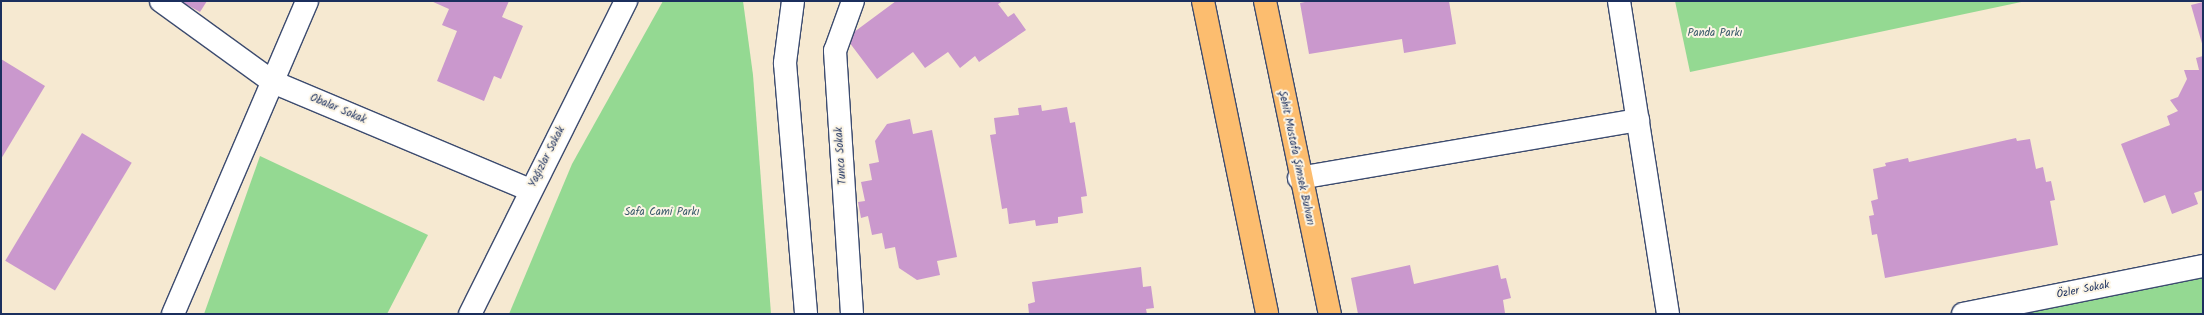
<!DOCTYPE html>
<meta charset="utf-8">
<style>
body{margin:0}
#map{position:relative;width:2204px;height:315px;overflow:hidden;background:#f6e9d1;font-family:Kalam,sans-serif}
div>[style]{position:absolute}
[style*='--x']{left:calc(var(--x)*1px);top:calc(var(--y)*1px);width:calc(var(--w)*1px);rotate:calc(var(--a)*1deg)}
.green>*{inset:0;background:#94d992}
.building>*{inset:0;background:#ca98cd;transform-origin:0 0}
.roads{filter:drop-shadow(1px 0 #3c4b6f) drop-shadow(-1px 0 #3c4b6f) drop-shadow(0 1px #3c4b6f) drop-shadow(0 -1px #3c4b6f)}
.street>*{height:22px;margin:-11px;padding:0 11px;transform-origin:11px;border-radius:11px;background:#fff}
.primary>*{height:22px;margin:-11px;padding:0 11px;transform-origin:11px;border-radius:11px;background:#fcbd6f}
span{translate:-50% -50%;white-space:nowrap;text-align:center;line-height:1.15;-webkit-text-stroke:4px #fcf5e5;paint-order:stroke}
.park-label{font-size:11px;color:#395a6b}
.street-label{font-size:11px;color:#1b2f5e}
.frame{position:absolute;inset:0;border:2px solid #1b2f5e;pointer-events:none}
</style>
<div id="map">
<div class="green">
<div style="clip-path:polygon(663px 1px,743px 1px,753px 75px,771px 314px,509px 314px,572px 164px)"></div>
<div style="clip-path:polygon(1675px 1px,2026px 1px,1690px 72px)"></div>
<div style="clip-path:polygon(260px 156px,428px 235px,387px 314px,204px 314px)"></div>
<div style="clip-path:polygon(2203px 277px,2203px 314px,2025px 314px,2085px 300px)"></div>
</div>
<div class="building">
<div style="clip-path:polygon(180px 1px,207px 1px,200px 12px)"></div>
<div style="clip-path:polygon(431px 1px,509px 1px,502px 17px,523px 26px,501px 79px,494px 76px,484px 101px,437px 81px,457px 31px,442px 25px,449px 9px)"></div>
<div style="clip-path:polygon(896px 1px,1003px 1px,998px 4px,1008px 17px,1014px 13px,1026px 30px,979px 62px,975px 56px,960px 68px,948px 52px,925px 68px,913px 52px,877px 79px,846px 38px)"></div>
<div style="clip-path:polygon(1310px 1px,1449px 1px,1456px 44px,1404px 53px,1402px 39px,1309px 54px,1300px 3px)"></div>
<div style="clip-path:polygon(2203px 2px,2203px 47px,2191px 5px)"></div>
<div style="clip-path:polygon(2203px 56px,2203px 190px,2194px 193px,2198px 204px,2172px 214px,2165px 195px,2144px 203px,2121px 144px,2170px 125px,2167px 116px,2178px 111px,2170px 100px,2178px 97px,2187px 79px,2184px 70px,2199px 70px,2196px 58px)"></div>
<div style="clip-path:polygon(1px 59px,45px 86px,1px 159px)"></div>
<div style="clip-path:polygon(1041px 105px,1042px 111px,1067px 107px,1070px 123px,1075px 122px,1087px 196px,1081px 197px,1083px 213px,1058px 217px,1058px 223px,1036px 226px,1035px 220px,1009px 224px,1007px 208px,1002px 209px,990px 135px,996px 134px,994px 118px,1019px 115px,1018px 108px)"></div>
<div style="clip-path:polygon(910px 119px,913px 134px,932px 130px,957px 257px,937px 261px,940px 275px,917px 280px,899px 268px,895px 247px,885px 249px,882px 233px,872px 235px,868px 216px,861px 218px,858px 202px,865px 201px,861px 182px,872px 180px,869px 164px,879px 162px,875px 141px,887px 124px)"></div>
<div style="left:82px;top:133px;width:58px;height:149px;rotate:31deg"></div>
<div style="clip-path:polygon(2016px 138px,2017px 141px,2030px 139px,2036px 169px,2043px 167px,2046px 182px,2051px 181px,2055px 200px,2050px 201px,2058px 245px,1885px 278px,1877px 234px,1872px 235px,1869px 216px,1874px 215px,1871px 201px,1878px 199px,1873px 169px,1886px 166px,1885px 163px,1908px 158px,1909px 162px)"></div>
<div style="clip-path:polygon(1410px 265px,1414px 284px,1498px 265px,1501px 279px,1506px 278px,1511px 298px,1503px 300px,1505px 313px,1358px 314px,1351px 278px)"></div>
<div style="clip-path:polygon(1141px 267px,1143px 287px,1151px 286px,1154px 308px,1146px 309px,1147px 314px,1029px 314px,1028px 304px,1035px 302px,1032px 282px)"></div>
</div>
<div class="roads">
<div class="street">
<div style="--x:161;--y:1;--w:138;--a:35.9"></div>
<div style="--x:273;--y:82;--w:279;--a:22.8"></div>
<div style="--x:793;--y:1;--w:63;--a:97.4"></div>
<div style="--x:785;--y:63;--w:252;--a:85.2"></div>
<div style="--x:1619;--y:1;--w:317;--a:81.1"></div>
<div style="--x:1299;--y:178;--w:344;--a:-9.7"></div>
<div style="--x:173;--y:314;--w:340;--a:-66.8"></div>
<div style="--x:470;--y:314;--w:350;--a:-63.5"></div>
<div style="--x:852;--y:314;--w:264;--a:-93.7"></div>
<div style="--x:835;--y:51;--w:53;--a:-70.2"></div>
<div style="--x:1963;--y:314;--w:245;--a:-11.3"></div>
</div>
<div class="primary">
<div style="--x:1203;--y:1;--w:319;--a:78.4"></div>
<div style="--x:1265;--y:1;--w:320;--a:78.3"></div>
</div>
</div>
<div class="park-label">
<span style="left:1715px;top:33px">Panda Parkı</span>
<span style="left:662px;top:212px">Safa Cami Parkı</span>
</div>
<div class="street-label">
<span style="left:338px;top:109px;rotate:23deg">Obalar Sokak</span>
<span style="left:841px;top:156px;rotate:-94deg">Tunca Sokak</span>
<span style="left:547px;top:157px;rotate:-63deg">Yağızlar Sokak</span>
<span style="left:1296px;top:158px;rotate:78deg">Şehit Mustafa Şimsek Bulvarı</span>
<span style="left:2083px;top:290px;rotate:-11deg">Özler Sokak</span>
</div>
<div class="frame"></div>
</div>
